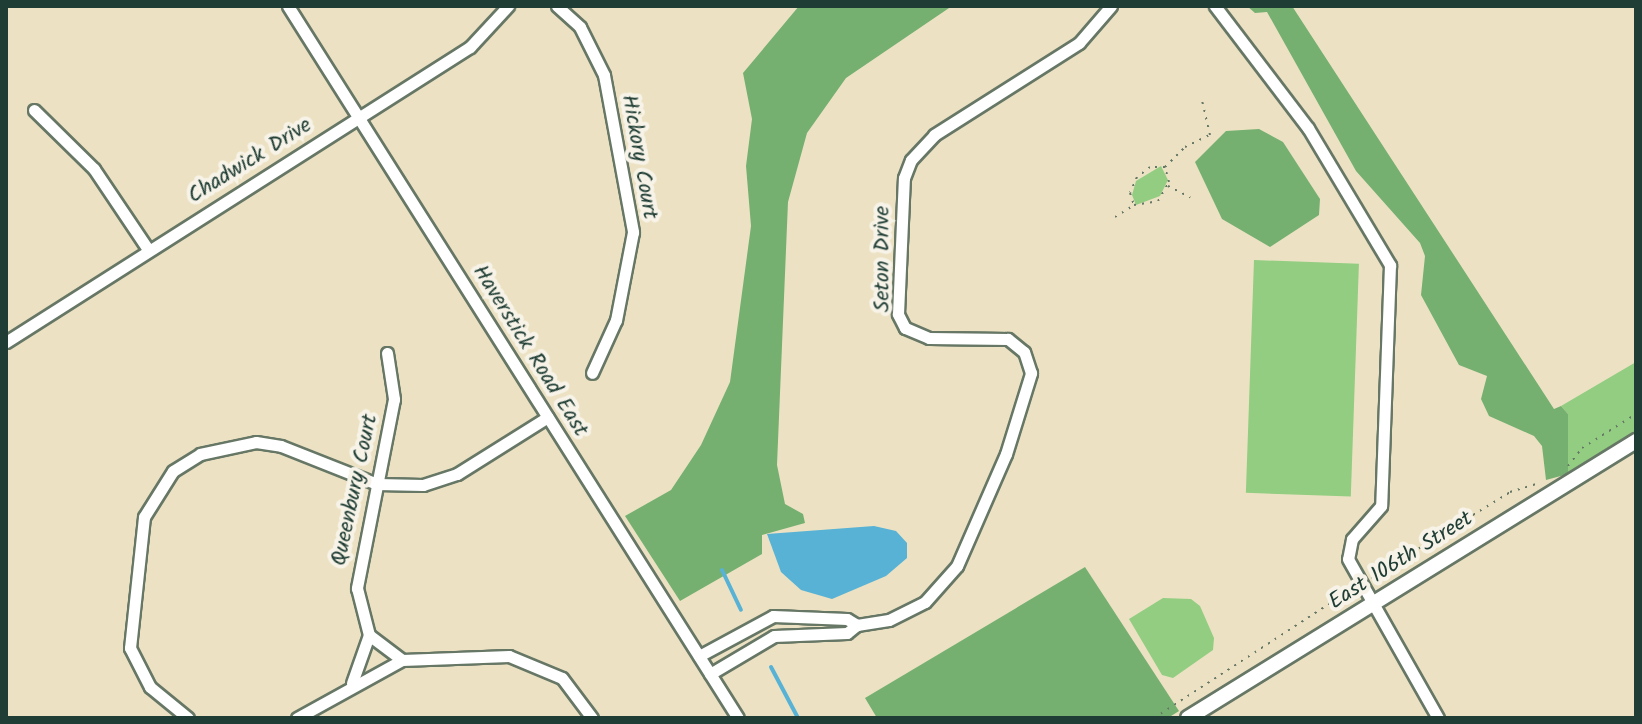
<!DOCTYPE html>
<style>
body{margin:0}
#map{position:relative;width:1642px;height:724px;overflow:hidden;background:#ece2c3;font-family:Kalam,sans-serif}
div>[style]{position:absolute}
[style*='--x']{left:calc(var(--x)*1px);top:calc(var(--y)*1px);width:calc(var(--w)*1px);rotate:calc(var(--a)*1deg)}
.green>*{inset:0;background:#92cd82;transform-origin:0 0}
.forest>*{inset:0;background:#75b070}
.water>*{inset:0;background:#57b2d5}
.stream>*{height:4px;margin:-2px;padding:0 2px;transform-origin:2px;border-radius:2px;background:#57b2d5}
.path>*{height:2px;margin-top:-1px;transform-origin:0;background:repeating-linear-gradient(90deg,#677766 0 2px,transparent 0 8px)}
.roads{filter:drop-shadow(2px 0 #677766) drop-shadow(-2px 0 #677766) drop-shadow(0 2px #677766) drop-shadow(0 -2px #677766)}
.minor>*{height:11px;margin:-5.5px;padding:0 5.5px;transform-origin:5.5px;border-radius:5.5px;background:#fff}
.tertiary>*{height:14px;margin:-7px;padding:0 7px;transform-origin:7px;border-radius:7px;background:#fff}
span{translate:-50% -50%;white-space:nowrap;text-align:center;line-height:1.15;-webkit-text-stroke:8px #f7f3e8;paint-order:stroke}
.street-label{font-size:22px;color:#1f3d34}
.frame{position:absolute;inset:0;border:8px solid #1f3d34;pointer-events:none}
</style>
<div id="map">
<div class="green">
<div style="clip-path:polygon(1161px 166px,1168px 180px,1160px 196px,1136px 205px,1132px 195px,1136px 181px)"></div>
<div style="left:1254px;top:260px;width:105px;height:233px;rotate:2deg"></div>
<div style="clip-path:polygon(1636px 362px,1636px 433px,1568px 474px,1568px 414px,1561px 406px)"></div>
<div style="clip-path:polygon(1163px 598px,1191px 599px,1200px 606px,1214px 638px,1213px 650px,1173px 678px,1162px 675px,1129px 619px)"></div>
</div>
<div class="forest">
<div style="clip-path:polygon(799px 6px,952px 6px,846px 78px,807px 133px,788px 202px,777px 465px,785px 504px,803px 514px,805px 523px,762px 535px,762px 554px,680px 601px,625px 516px,671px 490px,701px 445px,730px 382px,751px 226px,746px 166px,752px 119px,743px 73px)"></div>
<div style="clip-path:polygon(1247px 6px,1292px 6px,1554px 409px,1561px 406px,1568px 414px,1568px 474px,1546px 480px,1542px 446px,1534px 436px,1489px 416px,1481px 399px,1487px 376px,1459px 365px,1421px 295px,1425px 256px,1420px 243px,1356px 171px,1267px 12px,1255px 13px)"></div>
<div style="clip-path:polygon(1259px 129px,1283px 142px,1320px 199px,1319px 215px,1270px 247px,1222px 219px,1195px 162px,1226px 131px)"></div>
<div style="clip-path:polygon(1085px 567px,1179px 711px,1168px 718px,877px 718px,865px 698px)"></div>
</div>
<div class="water">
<div style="clip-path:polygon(874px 526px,896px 531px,907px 543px,907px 558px,886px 576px,832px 599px,801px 590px,781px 572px,767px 534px)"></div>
</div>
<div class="stream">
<div style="--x:722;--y:570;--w:44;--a:64.6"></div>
<div style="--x:771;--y:667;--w:58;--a:62.1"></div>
</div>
<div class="path">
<div style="--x:1165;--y:167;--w:28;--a:-45"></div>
<div style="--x:1185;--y:147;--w:28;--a:-26"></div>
<div style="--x:1210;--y:135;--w:37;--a:-103"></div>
<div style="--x:1168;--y:186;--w:25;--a:27"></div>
<div style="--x:1115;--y:217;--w:22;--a:-32"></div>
<div style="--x:1134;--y:205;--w:24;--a:-9"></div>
<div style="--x:1158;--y:201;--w:22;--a:-60"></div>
<div style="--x:1169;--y:182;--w:16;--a:-105"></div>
<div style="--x:1165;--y:167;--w:15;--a:180"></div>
<div style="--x:1150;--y:167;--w:16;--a:142"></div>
<div style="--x:1137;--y:177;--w:17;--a:114"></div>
<div style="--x:1130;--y:193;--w:13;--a:72"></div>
<div style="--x:1568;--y:466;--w:23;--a:-52"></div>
<div style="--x:1582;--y:448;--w:64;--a:-32.2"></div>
<div style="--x:1371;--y:578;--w:163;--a:-31.7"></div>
<div style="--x:1510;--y:492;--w:30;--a:-17"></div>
<div style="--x:1154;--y:718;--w:236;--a:-33.1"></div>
</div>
<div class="roads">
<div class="minor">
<div style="--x:288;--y:6;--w:842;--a:57.71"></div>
<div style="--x:557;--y:6;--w:31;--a:42"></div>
<div style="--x:580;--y:27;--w:54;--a:63.4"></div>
<div style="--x:604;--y:75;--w:160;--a:79.5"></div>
<div style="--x:633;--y:232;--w:90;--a:100.9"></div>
<div style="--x:616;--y:320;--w:58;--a:114.4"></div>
<div style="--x:1215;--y:6;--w:153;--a:52.7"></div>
<div style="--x:1308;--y:128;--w:160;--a:59.1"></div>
<div style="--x:1390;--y:265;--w:241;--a:92.1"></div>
<div style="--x:1381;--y:506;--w:44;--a:131.3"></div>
<div style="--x:1352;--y:539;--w:20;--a:101"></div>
<div style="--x:1348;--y:559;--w:183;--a:60.5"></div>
<div style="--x:34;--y:110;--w:84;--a:44.5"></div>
<div style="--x:94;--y:169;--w:95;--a:56.1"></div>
<div style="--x:6;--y:342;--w:550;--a:-32.45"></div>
<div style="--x:470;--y:47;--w:56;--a:-47.2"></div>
<div style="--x:387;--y:353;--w:47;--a:81.3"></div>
<div style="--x:394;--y:399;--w:193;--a:101.1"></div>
<div style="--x:357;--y:588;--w:49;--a:75.7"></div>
<div style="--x:369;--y:635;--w:41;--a:37.1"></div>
<div style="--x:699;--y:656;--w:84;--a:-28.4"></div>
<div style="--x:773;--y:616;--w:74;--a:2.3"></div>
<div style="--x:847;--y:619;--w:12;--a:31"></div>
<div style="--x:857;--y:625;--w:32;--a:-9"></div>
<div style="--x:889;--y:620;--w:40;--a:-26.6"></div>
<div style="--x:925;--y:602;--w:48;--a:-48.4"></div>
<div style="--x:957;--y:566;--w:122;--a:-66.4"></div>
<div style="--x:1006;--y:454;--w:85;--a:-72.8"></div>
<div style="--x:1031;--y:373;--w:22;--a:-108"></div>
<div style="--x:1024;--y:352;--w:21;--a:-141"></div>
<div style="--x:1008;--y:339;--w:79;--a:-179.3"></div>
<div style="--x:929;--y:338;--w:26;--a:-157"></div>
<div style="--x:905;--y:328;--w:16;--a:-117"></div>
<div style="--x:898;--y:314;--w:136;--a:-87.5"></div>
<div style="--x:904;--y:178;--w:19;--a:-69"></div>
<div style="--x:911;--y:160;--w:34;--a:-47"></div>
<div style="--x:934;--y:135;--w:172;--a:-32.4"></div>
<div style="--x:1079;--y:43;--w:49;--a:-49.1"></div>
<div style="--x:710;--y:674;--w:74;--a:-30.7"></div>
<div style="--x:774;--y:636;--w:73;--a:-2.4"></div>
<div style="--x:847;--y:633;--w:13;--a:-39"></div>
<div style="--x:352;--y:683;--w:51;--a:-70.5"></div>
<div style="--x:188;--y:718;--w:49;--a:-140.8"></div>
<div style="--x:150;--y:687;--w:44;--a:-117.1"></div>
<div style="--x:130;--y:648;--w:132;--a:-83.9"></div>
<div style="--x:144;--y:517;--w:54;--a:-57.8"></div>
<div style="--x:173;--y:471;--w:32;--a:-32"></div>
<div style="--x:200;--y:454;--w:57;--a:-12.1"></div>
<div style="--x:256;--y:442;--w:25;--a:9"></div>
<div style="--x:281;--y:446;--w:103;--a:21.6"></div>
<div style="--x:377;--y:484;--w:46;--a:1.2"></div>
<div style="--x:423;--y:485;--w:36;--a:-18"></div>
<div style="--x:457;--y:474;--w:107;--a:-32.1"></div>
<div style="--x:297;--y:718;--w:120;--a:-28.9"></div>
<div style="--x:402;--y:660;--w:107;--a:-2.1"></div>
<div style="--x:509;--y:656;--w:57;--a:22.5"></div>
<div style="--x:562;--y:678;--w:50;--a:53.1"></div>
</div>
<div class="tertiary">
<div style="--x:1188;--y:718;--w:527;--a:-31.73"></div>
</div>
</div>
<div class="street-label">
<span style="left:639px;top:157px;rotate:80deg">Hickory Court</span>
<span style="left:250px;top:161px;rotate:-32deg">Chadwick Drive</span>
<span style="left:883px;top:259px;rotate:-90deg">Seton Drive</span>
<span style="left:530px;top:351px;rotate:58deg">Haverstick Road East</span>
<span style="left:355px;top:490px;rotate:-78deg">Queenbury Court</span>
<span style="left:1401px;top:561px;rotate:-32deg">East 106th Street</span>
</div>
<div class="frame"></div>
</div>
